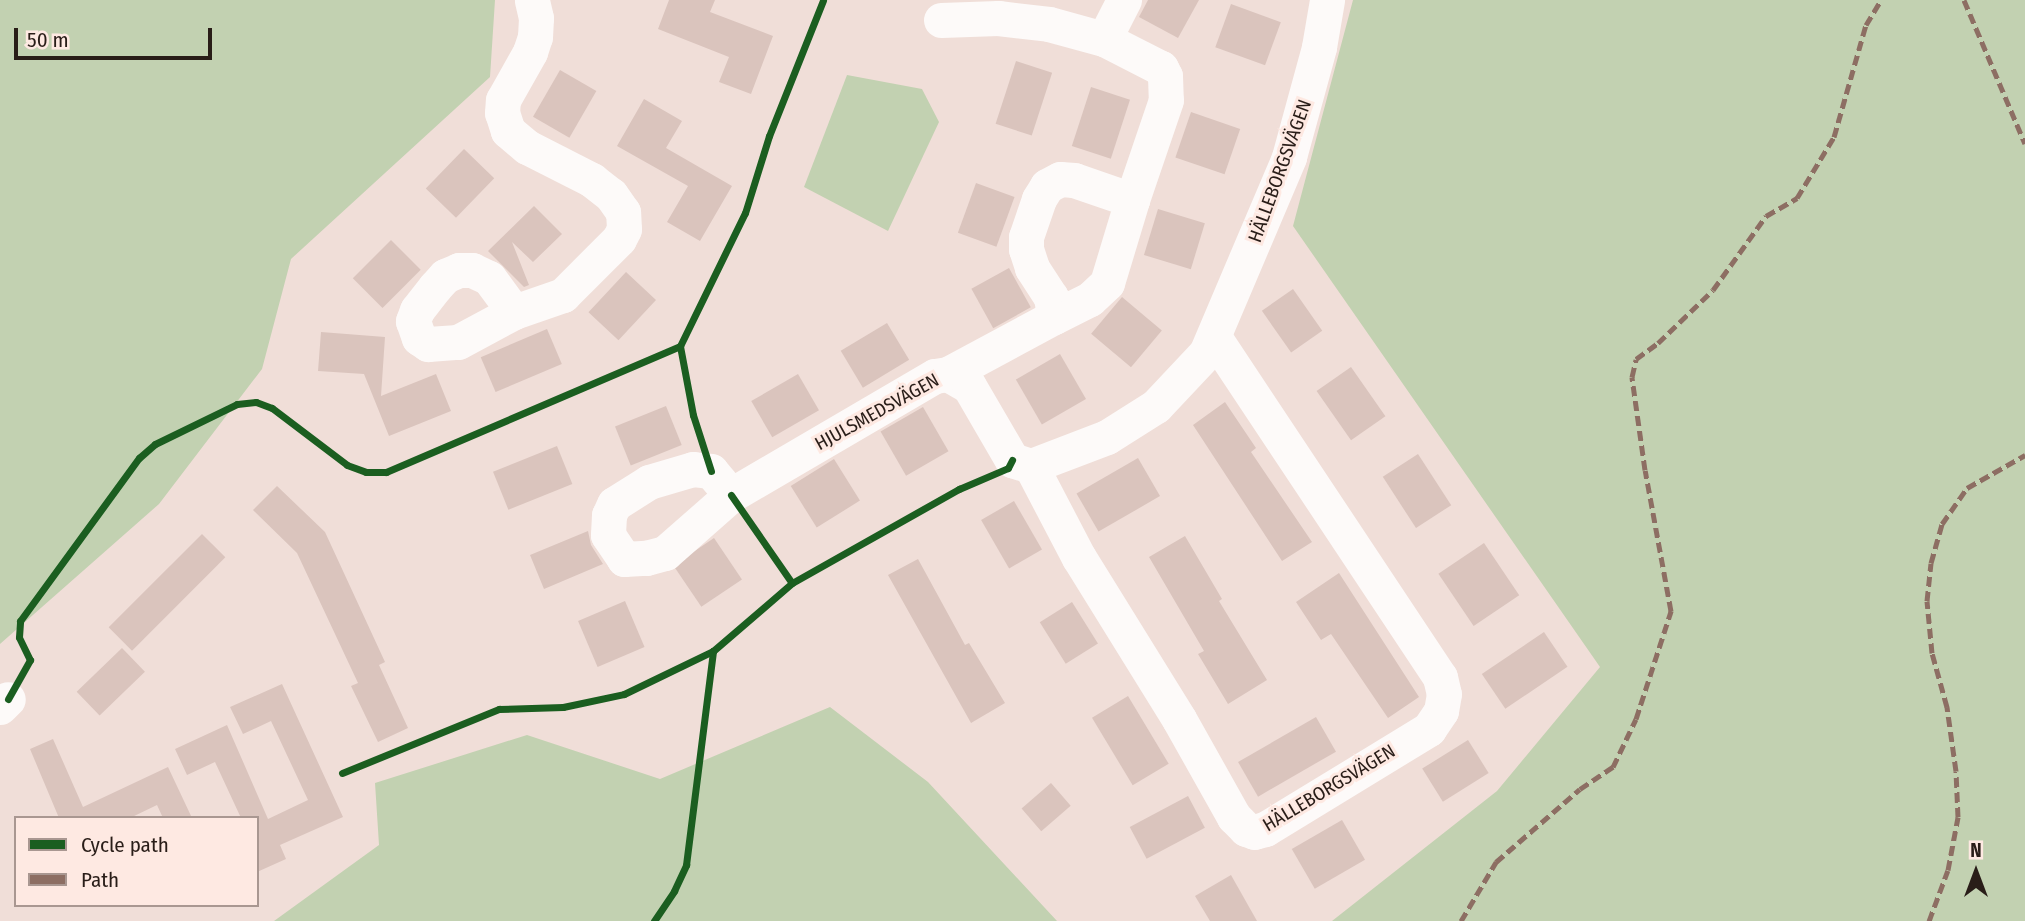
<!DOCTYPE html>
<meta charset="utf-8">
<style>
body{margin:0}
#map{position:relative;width:2025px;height:921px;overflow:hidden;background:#f0ded8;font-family:"Fira Sans Condensed",sans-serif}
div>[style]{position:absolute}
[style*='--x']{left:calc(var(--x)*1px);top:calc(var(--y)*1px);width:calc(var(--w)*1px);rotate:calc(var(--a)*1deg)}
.green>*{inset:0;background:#c2d1b1}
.building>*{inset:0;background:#dac4bd;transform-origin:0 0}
.minor>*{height:35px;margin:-17.5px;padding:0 17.5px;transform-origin:17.5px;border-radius:17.5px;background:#fdfaf9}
.quiet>*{height:5px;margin-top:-2.5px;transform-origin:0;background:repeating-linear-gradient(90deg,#8d6e63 0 10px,transparent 0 15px)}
.cycleway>*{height:7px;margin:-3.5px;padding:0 3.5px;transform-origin:3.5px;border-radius:3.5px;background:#1b5e20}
span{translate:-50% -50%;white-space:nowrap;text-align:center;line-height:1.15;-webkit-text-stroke:6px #fee9e2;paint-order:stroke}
.street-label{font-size:19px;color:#291d18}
.legend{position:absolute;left:14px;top:816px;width:245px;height:91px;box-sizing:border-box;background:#fee9e2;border:2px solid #a99791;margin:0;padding:9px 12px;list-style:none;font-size:21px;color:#291d18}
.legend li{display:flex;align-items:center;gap:14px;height:35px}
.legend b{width:35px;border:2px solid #a99791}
.north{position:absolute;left:1941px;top:837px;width:70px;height:70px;-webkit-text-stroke:5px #fee9e2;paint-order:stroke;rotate:0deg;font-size:19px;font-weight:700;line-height:28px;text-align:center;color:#291d18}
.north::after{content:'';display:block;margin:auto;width:24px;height:32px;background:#291d18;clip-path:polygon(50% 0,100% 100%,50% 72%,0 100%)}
.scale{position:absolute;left:14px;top:28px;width:198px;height:32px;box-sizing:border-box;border:4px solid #291d18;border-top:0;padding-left:9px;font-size:21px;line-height:24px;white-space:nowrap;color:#291d18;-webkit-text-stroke:5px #fee9e2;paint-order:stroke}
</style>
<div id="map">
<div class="green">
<div style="clip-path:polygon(0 0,495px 0,490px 77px,291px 259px,262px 369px,159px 504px,0 644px)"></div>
<div style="clip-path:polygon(1353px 0,2025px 0,2025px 921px,1332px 921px,1497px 791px,1600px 667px,1293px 226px)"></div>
<div style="clip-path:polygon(847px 75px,922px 89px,939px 122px,888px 231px,804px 187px)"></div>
<div style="clip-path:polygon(830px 707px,928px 782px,1057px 921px,274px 921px,379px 845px,375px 783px,527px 735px,660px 779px)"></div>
</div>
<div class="building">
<div style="clip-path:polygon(669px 0,715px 0,710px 12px,773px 36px,751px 94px,719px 82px,729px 57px,658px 29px)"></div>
<div style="clip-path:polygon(1148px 0,1199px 0,1178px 38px,1139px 17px)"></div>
<div style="left:1231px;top:4px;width:53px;height:46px;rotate:20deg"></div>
<div style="left:1016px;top:61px;width:38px;height:66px;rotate:18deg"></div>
<div style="left:560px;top:70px;width:42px;height:54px;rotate:30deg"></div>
<div style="left:1091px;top:87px;width:41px;height:62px;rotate:18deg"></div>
<div style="clip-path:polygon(644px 99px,682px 121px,666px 148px,732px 186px,700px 241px,667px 222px,688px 186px,617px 146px)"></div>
<div style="left:1191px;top:112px;width:52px;height:48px;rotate:19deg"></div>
<div style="left:464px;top:149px;width:42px;height:55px;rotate:44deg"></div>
<div style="left:976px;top:183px;width:41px;height:53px;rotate:20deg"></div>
<div style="clip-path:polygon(534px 206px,562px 234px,533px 262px,512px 242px,529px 285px,524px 287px,488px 251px)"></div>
<div style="left:1158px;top:209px;width:49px;height:48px;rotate:17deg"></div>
<div style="left:391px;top:240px;width:42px;height:54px;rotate:45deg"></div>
<div style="left:1009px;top:268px;width:45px;height:43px;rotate:61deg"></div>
<div style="left:626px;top:272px;width:41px;height:55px;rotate:43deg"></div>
<div style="left:1293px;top:289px;width:51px;height:38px;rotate:55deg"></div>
<div style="left:1122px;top:297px;width:52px;height:48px;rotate:40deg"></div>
<div style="left:887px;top:323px;width:43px;height:54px;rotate:59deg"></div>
<div style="left:547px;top:329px;width:38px;height:72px;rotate:67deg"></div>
<div style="clip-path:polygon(321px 332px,385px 337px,381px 396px,436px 374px,451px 411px,389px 436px,364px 374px,318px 371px)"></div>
<div style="left:1060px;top:354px;width:52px;height:51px;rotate:60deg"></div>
<div style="left:1351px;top:367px;width:60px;height:42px;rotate:55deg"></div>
<div style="left:798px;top:374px;width:42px;height:54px;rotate:60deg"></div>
<div style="clip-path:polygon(1225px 402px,1256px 448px,1251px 452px,1312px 542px,1282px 561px,1193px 425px)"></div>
<div style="left:666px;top:406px;width:42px;height:55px;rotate:68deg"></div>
<div style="left:923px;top:407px;width:51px;height:49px;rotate:60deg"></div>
<div style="left:557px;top:446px;width:41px;height:69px;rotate:68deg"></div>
<div style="left:1418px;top:454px;width:61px;height:42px;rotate:57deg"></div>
<div style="left:1138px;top:458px;width:44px;height:71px;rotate:60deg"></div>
<div style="left:834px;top:459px;width:49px;height:51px;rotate:58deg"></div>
<div style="clip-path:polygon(277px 486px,325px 532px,385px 662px,379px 665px,408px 728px,378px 742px,351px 686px,358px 683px,297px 553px,253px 510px)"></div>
<div style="left:1014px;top:501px;width:56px;height:38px;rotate:60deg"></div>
<div style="clip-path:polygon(588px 531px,591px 545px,603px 564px,544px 589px,530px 555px)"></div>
<div style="left:202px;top:534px;width:33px;height:132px;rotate:45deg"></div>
<div style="clip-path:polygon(1185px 536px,1222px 599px,1219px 601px,1267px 680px,1228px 704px,1198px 654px,1204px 651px,1149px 557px)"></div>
<div style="left:714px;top:538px;width:50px;height:49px;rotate:56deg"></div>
<div style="left:1484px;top:543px;width:63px;height:55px;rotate:56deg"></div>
<div style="clip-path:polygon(918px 559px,965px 645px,969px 643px,1005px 703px,971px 723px,888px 575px)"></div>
<div style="clip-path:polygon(1339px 573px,1419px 697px,1388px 718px,1331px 634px,1321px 640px,1296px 602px)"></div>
<div style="left:625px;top:601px;width:50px;height:51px;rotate:67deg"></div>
<div style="left:1072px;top:602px;width:49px;height:38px;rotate:58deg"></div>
<div style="left:1544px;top:632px;width:42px;height:75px;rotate:56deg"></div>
<div style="left:122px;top:648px;width:33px;height:63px;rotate:46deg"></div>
<div style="clip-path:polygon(282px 684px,343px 817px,280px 845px,286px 859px,257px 872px,257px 818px,241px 818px,215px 762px,187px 775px,175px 749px,227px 725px,268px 819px,308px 800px,271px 721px,243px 734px,230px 707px)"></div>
<div style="left:1128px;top:696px;width:79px;height:42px;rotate:59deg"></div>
<div style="left:1316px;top:717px;width:40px;height:90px;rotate:60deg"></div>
<div style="clip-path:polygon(53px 739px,83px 807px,168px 767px,192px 818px,163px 818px,157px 805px,130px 818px,59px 818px,30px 749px)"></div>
<div style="left:1468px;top:740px;width:39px;height:54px;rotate:58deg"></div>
<div style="left:1051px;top:783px;width:30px;height:39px;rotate:49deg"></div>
<div style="left:1188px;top:796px;width:36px;height:66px;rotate:62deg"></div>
<div style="left:1342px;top:820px;width:46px;height:58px;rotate:60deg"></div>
<div style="clip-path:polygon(1231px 875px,1257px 921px,1210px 921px,1195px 896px)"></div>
</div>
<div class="minor">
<div style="--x:941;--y:20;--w:57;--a:-2"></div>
<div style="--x:998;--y:18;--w:51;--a:6.7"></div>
<div style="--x:1049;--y:24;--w:57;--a:15.3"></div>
<div style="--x:1104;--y:39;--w:64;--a:27"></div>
<div style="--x:1161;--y:68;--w:9;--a:63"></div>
<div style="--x:1165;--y:76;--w:24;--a:88"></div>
<div style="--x:1166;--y:100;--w:106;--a:108.8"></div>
<div style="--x:1132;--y:200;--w:61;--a:-161"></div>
<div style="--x:1074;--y:180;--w:14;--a:-176"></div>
<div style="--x:1060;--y:179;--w:15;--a:152"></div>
<div style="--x:1047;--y:186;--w:15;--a:122"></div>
<div style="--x:1039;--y:199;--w:40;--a:108.9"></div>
<div style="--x:1026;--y:237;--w:12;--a:90"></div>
<div style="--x:1026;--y:249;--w:20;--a:72"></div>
<div style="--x:1032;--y:268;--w:35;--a:57"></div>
<div style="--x:1051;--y:297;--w:20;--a:81"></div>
<div style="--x:1054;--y:317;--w:40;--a:-26.6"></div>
<div style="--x:1090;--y:299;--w:23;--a:-43"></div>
<div style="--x:1107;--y:283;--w:87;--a:-73.2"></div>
<div style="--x:1104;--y:39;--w:44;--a:-62.9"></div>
<div style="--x:514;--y:312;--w:42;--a:-126.3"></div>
<div style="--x:489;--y:278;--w:19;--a:-155"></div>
<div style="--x:472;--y:270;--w:13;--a:180"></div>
<div style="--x:459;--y:270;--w:15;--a:157"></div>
<div style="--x:445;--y:276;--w:15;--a:132"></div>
<div style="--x:435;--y:287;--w:29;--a:128"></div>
<div style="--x:417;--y:310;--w:12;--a:110"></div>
<div style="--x:413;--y:321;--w:18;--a:71"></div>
<div style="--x:419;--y:338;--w:11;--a:34"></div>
<div style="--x:428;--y:344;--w:30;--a:-4"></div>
<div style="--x:458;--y:342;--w:64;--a:-28.2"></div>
<div style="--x:514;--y:312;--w:52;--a:-19.1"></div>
<div style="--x:563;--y:295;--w:79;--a:-45"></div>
<div style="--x:619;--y:239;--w:11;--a:-63"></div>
<div style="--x:624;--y:229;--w:17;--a:-93"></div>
<div style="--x:623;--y:212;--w:21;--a:-125"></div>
<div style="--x:611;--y:195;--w:24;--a:-142"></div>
<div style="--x:592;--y:180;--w:73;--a:-153.1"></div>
<div style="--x:527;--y:147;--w:25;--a:-140"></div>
<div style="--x:508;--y:131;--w:19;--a:-108"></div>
<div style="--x:502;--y:113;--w:13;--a:-86"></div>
<div style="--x:503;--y:100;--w:55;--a:-60.6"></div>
<div style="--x:530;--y:52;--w:16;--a:-72"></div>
<div style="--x:535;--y:37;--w:19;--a:-87"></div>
<div style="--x:536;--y:18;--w:18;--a:-103"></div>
<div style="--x:1214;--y:337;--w:408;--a:56.4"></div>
<div style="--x:1440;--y:677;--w:17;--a:77"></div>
<div style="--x:1444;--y:694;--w:17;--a:100"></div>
<div style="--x:1441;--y:711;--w:22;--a:124"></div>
<div style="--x:1429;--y:729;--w:192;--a:148.6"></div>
<div style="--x:1265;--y:829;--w:11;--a:165"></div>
<div style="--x:1254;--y:832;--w:9;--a:-159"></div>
<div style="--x:1246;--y:829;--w:17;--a:-135"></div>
<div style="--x:1234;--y:817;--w:112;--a:-119.3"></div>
<div style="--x:1179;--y:719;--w:190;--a:-121.8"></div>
<div style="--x:1079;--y:558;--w:104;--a:-117.6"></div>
<div style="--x:1031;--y:466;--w:81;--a:-20.9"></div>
<div style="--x:1107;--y:437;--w:58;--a:-32.3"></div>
<div style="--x:1156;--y:406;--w:73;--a:-46.7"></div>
<div style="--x:1206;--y:353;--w:213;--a:-67"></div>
<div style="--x:1289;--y:157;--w:114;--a:-74.7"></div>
<div style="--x:1319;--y:47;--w:48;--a:-80.3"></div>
<div style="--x:948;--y:374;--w:120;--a:-28.3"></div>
<div style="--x:731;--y:495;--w:31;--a:-130"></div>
<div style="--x:711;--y:471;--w:18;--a:-174"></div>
<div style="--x:693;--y:469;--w:46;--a:163.5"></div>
<div style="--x:649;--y:482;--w:41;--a:147.8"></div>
<div style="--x:614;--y:504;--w:12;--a:114"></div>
<div style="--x:609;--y:515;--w:20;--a:93"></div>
<div style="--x:608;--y:535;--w:29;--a:56"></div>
<div style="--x:624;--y:559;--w:22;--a:-3"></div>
<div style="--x:646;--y:558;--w:20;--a:-15"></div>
<div style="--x:665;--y:553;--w:88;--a:-41.3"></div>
<div style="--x:731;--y:495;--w:236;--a:-30.3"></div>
<div style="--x:935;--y:376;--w:13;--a:-9"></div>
<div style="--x:948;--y:374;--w:24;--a:30"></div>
<div style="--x:969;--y:386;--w:86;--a:59.8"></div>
<div style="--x:1012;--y:460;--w:20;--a:18"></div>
<div style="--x:0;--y:707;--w:11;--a:-45"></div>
</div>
<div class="quiet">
<div style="--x:1964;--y:0;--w:156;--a:67"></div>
<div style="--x:1461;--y:921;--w:69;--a:-59.3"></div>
<div style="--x:1496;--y:862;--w:111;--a:-41"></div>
<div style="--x:1580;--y:789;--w:40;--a:-34"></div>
<div style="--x:1613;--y:767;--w:53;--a:-64.4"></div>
<div style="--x:1636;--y:719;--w:114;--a:-72"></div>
<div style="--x:1671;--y:611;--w:143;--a:-100.4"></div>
<div style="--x:1645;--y:470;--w:94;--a:-98"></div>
<div style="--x:1632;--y:377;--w:18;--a:-77"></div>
<div style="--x:1636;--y:359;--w:27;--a:-36"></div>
<div style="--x:1658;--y:343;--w:76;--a:-43.9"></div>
<div style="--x:1713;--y:290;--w:91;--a:-54.4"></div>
<div style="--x:1766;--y:216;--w:36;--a:-30"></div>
<div style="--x:1797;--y:198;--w:71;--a:-58.8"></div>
<div style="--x:1834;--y:137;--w:116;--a:-74.1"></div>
<div style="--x:1866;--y:25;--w:29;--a:-59"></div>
<div style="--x:1929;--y:921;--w:54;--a:-69.6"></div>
<div style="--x:1948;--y:870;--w:54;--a:-79.3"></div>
<div style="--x:1958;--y:817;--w:46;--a:-92.5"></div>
<div style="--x:1956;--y:771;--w:65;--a:-98"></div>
<div style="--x:1947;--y:707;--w:56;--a:-105.5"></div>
<div style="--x:1932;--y:653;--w:52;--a:-95.5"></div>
<div style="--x:1927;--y:601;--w:38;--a:-84"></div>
<div style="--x:1931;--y:563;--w:41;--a:-74.2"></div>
<div style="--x:1942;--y:524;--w:44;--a:-55.2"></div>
<div style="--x:1967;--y:488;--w:67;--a:-29.6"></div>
</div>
<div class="cycleway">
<div style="--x:711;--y:471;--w:59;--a:-107.8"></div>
<div style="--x:693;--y:415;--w:70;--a:-100.7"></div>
<div style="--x:680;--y:346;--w:148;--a:-64"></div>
<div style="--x:745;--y:213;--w:81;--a:-72.7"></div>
<div style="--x:769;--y:136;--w:146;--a:-68.3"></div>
<div style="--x:731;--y:495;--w:107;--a:55.3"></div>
<div style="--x:8;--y:699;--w:45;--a:-60.6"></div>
<div style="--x:30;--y:660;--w:25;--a:-116"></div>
<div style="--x:19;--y:637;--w:16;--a:-86"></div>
<div style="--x:20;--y:621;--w:202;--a:-53.9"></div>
<div style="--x:139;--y:458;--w:21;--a:-41"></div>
<div style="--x:155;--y:444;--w:91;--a:-26"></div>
<div style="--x:237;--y:404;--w:19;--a:-6"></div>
<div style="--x:256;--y:402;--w:17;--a:21"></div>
<div style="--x:272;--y:408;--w:94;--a:37.2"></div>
<div style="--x:347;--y:465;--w:20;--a:20"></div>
<div style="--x:366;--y:472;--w:20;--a:0"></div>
<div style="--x:386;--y:472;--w:320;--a:-23.2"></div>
<div style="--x:342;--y:773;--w:170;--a:-22.2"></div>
<div style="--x:499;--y:709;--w:64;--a:-1.8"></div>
<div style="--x:563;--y:707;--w:62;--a:-12"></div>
<div style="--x:624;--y:694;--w:99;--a:-25.8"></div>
<div style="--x:713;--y:651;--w:104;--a:-40.7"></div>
<div style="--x:792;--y:583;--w:192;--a:-29.4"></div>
<div style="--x:959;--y:489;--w:53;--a:-23.2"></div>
<div style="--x:1008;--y:468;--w:9;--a:-63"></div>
<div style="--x:654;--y:921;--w:36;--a:-56"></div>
<div style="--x:674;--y:891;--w:29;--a:-65"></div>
<div style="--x:686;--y:865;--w:216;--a:-82.8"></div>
</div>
<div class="street-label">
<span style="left:1280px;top:171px;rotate:-70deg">HÄLLEBORGSVÄGEN</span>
<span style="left:877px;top:412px;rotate:-29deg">HJULSMEDSVÄGEN</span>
<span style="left:1329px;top:788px;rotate:-31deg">HÄLLEBORGSVÄGEN</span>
</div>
<ul class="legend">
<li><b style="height:9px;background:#1b5e20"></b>Cycle path</li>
<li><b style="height:9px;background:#8d6e63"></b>Path</li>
</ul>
<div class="north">N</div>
<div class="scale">50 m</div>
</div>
